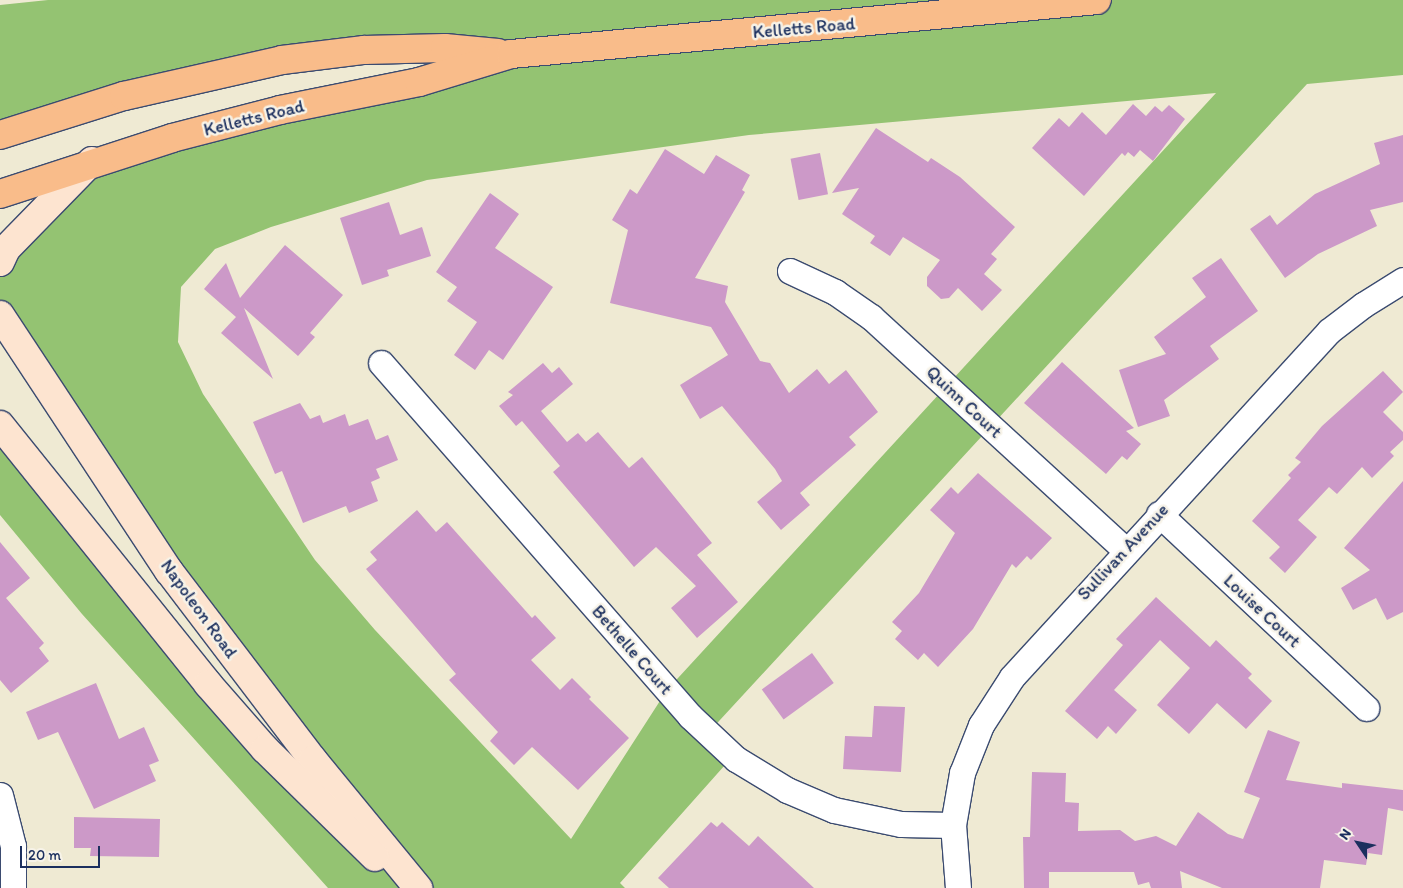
<!DOCTYPE html>
<style>
body{margin:0}
#map{position:relative;width:1403px;height:888px;overflow:hidden;background:#efead3;font-family:Itim,sans-serif}
div>[style]{position:absolute}
[style*='--x']{left:calc(var(--x)*1px);top:calc(var(--y)*1px);width:calc(var(--w)*1px);rotate:calc(var(--a)*1deg)}
.green>*{inset:0;background:#94c372}
.building>*{inset:0;background:#cc99c8;transform-origin:0 0}
.roads{filter:drop-shadow(1px 0 #3b4b70) drop-shadow(-1px 0 #3b4b70) drop-shadow(0 1px #3b4b70) drop-shadow(0 -1px #3b4b70)}
.street>*{height:25px;margin:-12.5px;padding:0 12.5px;transform-origin:12.5px;border-radius:12.5px;background:#fff}
.secondary>*{height:28px;margin:-14px;padding:0 14px;transform-origin:14px;border-radius:14px;background:#fde4d0}
.primary>*{height:28px;margin:-14px;padding:0 14px;transform-origin:14px;border-radius:14px;background:#f9bc8a}
span{translate:-50% -50%;white-space:nowrap;text-align:center;line-height:1.15;-webkit-text-stroke:5px #f7f3e8;paint-order:stroke}
.street-label{font-size:18px;color:#1b2f5e}
.north{position:absolute;left:1333px;top:818px;width:50px;height:50px;-webkit-text-stroke:4px #f7f3e8;paint-order:stroke;rotate:304deg;font-size:14px;font-weight:700;line-height:20px;text-align:center;color:#1b2f5e}
.north::after{content:'';display:block;margin:auto;width:18px;height:22px;background:#1b2f5e;clip-path:polygon(50% 0,100% 100%,50% 72%,0 100%)}
.scale{position:absolute;left:20px;top:846px;width:80px;height:22px;box-sizing:border-box;border:2px solid #1b2f5e;border-top:0;padding-left:6px;font-size:15px;line-height:18px;white-space:nowrap;color:#1b2f5e;-webkit-text-stroke:4px #f7f3e8;paint-order:stroke}
</style>
<div id="map">
<div class="green">
<div style="clip-path:polygon(evenodd,48px 0,1403px 0,1403px 75px,1307px 84px,708px 733px,733px 756px,620px 883px,625px 888px,418px 888px,313px 760px,0 315px,0 262px,92px 161px,510px 55px,364px 50px,0 135px,0 5px,48px 0,1216px 93px,667px 690px,571px 839px,375px 630px,315px 560px,203px 394px,178px 342px,181px 287px,215px 249px,271px 227px,427px 180px,749px 135px,1216px 93px)"></div>
<div style="clip-path:polygon(0 425px,208px 684px,410px 888px,328px 888px,82px 614px,0 515px)"></div>
</div>
<div class="building">
<div style="clip-path:polygon(1133px 104px,1146px 116px,1155px 106px,1162px 112px,1169px 105px,1185px 119px,1153px 161px,1140px 150px,1134px 157px,1128px 152px,1125px 156px,1122px 153px,1084px 196px,1032px 148px,1059px 118px,1069px 127px,1082px 112px,1106px 135px)"></div>
<div style="clip-path:polygon(876px 128px,928px 162px,931px 158px,960px 177px,1015px 227px,991px 254px,997px 259px,984px 274px,1002px 290px,982px 311px,958px 288px,949px 298px,941px 299px,927px 286px,927px 277px,940px 260px,903px 237px,890px 256px,870px 243px,875px 236px,842px 214px,859px 188px,832px 193px)"></div>
<div style="clip-path:polygon(1403px 135px,1403px 202px,1370px 210px,1377px 226px,1318px 254px,1285px 278px,1250px 229px,1270px 215px,1277px 225px,1315px 194px,1380px 164px,1374px 143px)"></div>
<div style="clip-path:polygon(665px 149px,704px 174px,716px 155px,750px 175px,742px 190px,745px 192px,695px 278px,728px 286px,725px 302px,760px 361px,770px 363px,789px 393px,817px 369px,829px 384px,846px 370px,878px 412px,849px 437px,856px 445px,800px 493px,810px 505px,781px 530px,757px 502px,782px 481px,775px 469px,722px 406px,700px 419px,680px 385px,728px 355px,711px 327px,610px 303px,628px 230px,612px 220px,630px 189px,637px 194px)"></div>
<div style="left:820px;top:153px;width:42px;height:30px;rotate:79deg"></div>
<div style="clip-path:polygon(490px 193px,519px 214px,495px 248px,553px 287px,503px 360px,489px 350px,475px 370px,454px 355px,477px 322px,447px 301px,457px 287px,436px 272px)"></div>
<div style="clip-path:polygon(389px 202px,400px 235px,422px 227px,431px 256px,387px 270px,389px 276px,362px 285px,340px 218px)"></div>
<div style="clip-path:polygon(285px 245px,343px 295px,310px 333px,315px 337px,298px 356px,244px 308px,273px 379px,221px 333px,236px 317px,204px 289px,226px 263px,240px 298px)"></div>
<div style="clip-path:polygon(1221px 258px,1258px 311px,1210px 346px,1219px 359px,1164px 400px,1170px 416px,1138px 427px,1119px 370px,1166px 354px,1154px 337px,1206px 297px,1192px 278px)"></div>
<div style="clip-path:polygon(1062px 362px,1134px 428px,1126px 431px,1141px 444px,1127px 460px,1122px 456px,1106px 474px,1024px 403px)"></div>
<div style="clip-path:polygon(543px 363px,552px 373px,559px 367px,573px 384px,541px 411px,567px 442px,578px 433px,586px 442px,598px 432px,629px 468px,642px 457px,712px 543px,697px 555px,738px 602px,697px 638px,671px 608px,696px 586px,656px 547px,634px 567px,553px 472px,560px 466px,522px 421px,516px 426px,499px 406px,513px 395px,508px 392px)"></div>
<div style="clip-path:polygon(1383px 371px,1403px 392px,1383px 412px,1403px 432px,1403px 440px,1390px 452px,1394px 456px,1372px 478px,1362px 467px,1337px 494px,1329px 487px,1298px 520px,1317px 537px,1285px 573px,1269px 558px,1280px 547px,1252px 521px,1291px 478px,1288px 475px,1301px 462px,1295px 458px,1322px 426px)"></div>
<div style="clip-path:polygon(300px 403px,310px 419px,320px 415px,323px 423px,345px 414px,349px 426px,368px 419px,376px 440px,388px 435px,398px 460px,376px 469px,380px 478px,371px 482px,378px 501px,349px 513px,346px 506px,303px 523px,282px 471px,275px 474px,253px 422px)"></div>
<div style="clip-path:polygon(978px 473px,1052px 538px,1031px 560px,1027px 556px,1016px 568px,1012px 564px,973px 629px,938px 667px,924px 653px,918px 660px,895px 639px,902px 631px,892px 622px,919px 593px,955px 533px,930px 510px,951px 487px,958px 494px)"></div>
<div style="clip-path:polygon(1403px 481px,1403px 612px,1387px 620px,1376px 598px,1353px 610px,1341px 588px,1370px 570px,1344px 548px)"></div>
<div style="clip-path:polygon(417px 510px,436px 532px,447px 522px,532px 618px,535px 615px,556px 638px,531px 660px,560px 690px,572px 678px,591px 697px,589px 699px,629px 738px,578px 790px,532px 747px,514px 765px,490px 741px,498px 732px,449px 680px,456px 674px,366px 569px,377px 560px,370px 552px)"></div>
<div style="clip-path:polygon(0 542px,30px 578px,6px 598px,44px 643px,39px 648px,49px 661px,11px 693px,0 680px)"></div>
<div style="clip-path:polygon(1156px 597px,1210px 647px,1216px 640px,1252px 674px,1248px 678px,1272px 701px,1246px 729px,1217px 703px,1189px 734px,1157px 705px,1190px 668px,1160px 640px,1114px 690px,1137px 710px,1116px 734px,1108px 726px,1097px 739px,1065px 711px,1123px 645px,1116px 639px)"></div>
<div style="left:812px;top:653px;width:37px;height:62px;rotate:54deg"></div>
<div style="clip-path:polygon(96px 683px,119px 739px,144px 727px,159px 761px,149px 765px,156px 781px,94px 809px,58px 732px,38px 740px,26px 712px)"></div>
<div style="clip-path:polygon(874px 706px,905px 707px,901px 772px,843px 769px,845px 736px,872px 737px)"></div>
<div style="clip-path:polygon(1268px 730px,1300px 742px,1286px 780px,1342px 788px,1342px 783px,1403px 790px,1403px 811px,1388px 808px,1382px 855px,1368px 853px,1366px 865px,1324px 860px,1320px 888px,1222px 888px,1180px 871px,1182px 888px,1151px 888px,1149px 882px,1138px 885px,1134px 872px,1049px 872px,1049px 888px,1024px 888px,1023px 837px,1030px 837px,1032px 772px,1066px 773px,1065px 802px,1079px 803px,1078px 831px,1120px 830px,1135px 841px,1156px 836px,1176px 846px,1198px 812px,1228px 834px,1243px 839px,1260px 798px,1244px 792px)"></div>
<div style="clip-path:polygon(74px 817px,160px 819px,159px 857px,90px 856px,91px 848px,74px 848px)"></div>
<div style="clip-path:polygon(711px 822px,717px 827px,722px 822px,749px 846px,758px 836px,814px 888px,669px 888px,658px 878px)"></div>
</div>
<div class="roads">
<div class="street">
<div style="--x:790;--y:271;--w:50;--a:25"></div>
<div style="--x:835;--y:292;--w:44;--a:34.8"></div>
<div style="--x:871;--y:317;--w:345;--a:42.5"></div>
<div style="--x:381;--y:363;--w:469;--a:48.8"></div>
<div style="--x:690;--y:716;--w:63;--a:43.1"></div>
<div style="--x:736;--y:759;--w:60;--a:31.3"></div>
<div style="--x:787;--y:790;--w:51;--a:23.1"></div>
<div style="--x:834;--y:810;--w:68;--a:11.8"></div>
<div style="--x:901;--y:824;--w:52;--a:1.1"></div>
<div style="--x:1159;--y:514;--w:284;--a:43.1"></div>
<div style="--x:0;--y:795;--w:53;--a:75.7"></div>
<div style="--x:13;--y:846;--w:42;--a:90"></div>
<div style="--x:958;--y:888;--w:63;--a:-94.5"></div>
<div style="--x:953;--y:825;--w:53;--a:-80.2"></div>
<div style="--x:962;--y:773;--w:52;--a:-68.4"></div>
<div style="--x:981;--y:725;--w:57;--a:-57.1"></div>
<div style="--x:1012;--y:677;--w:469;--a:-47.5"></div>
<div style="--x:1329;--y:331;--w:43;--a:-37.4"></div>
<div style="--x:1363;--y:305;--w:47;--a:-32"></div>
</div>
<div class="secondary">
<div style="--x:0;--y:262;--w:14;--a:-65"></div>
<div style="--x:6;--y:249;--w:123;--a:-45.7"></div>
<div style="--x:0;--y:315;--w:307;--a:56.6"></div>
<div style="--x:169;--y:571;--w:238;--a:52.7"></div>
<div style="--x:313;--y:760;--w:166;--a:50.6"></div>
<div style="--x:0;--y:425;--w:332;--a:51.2"></div>
<div style="--x:208;--y:684;--w:86;--a:48.8"></div>
<div style="--x:265;--y:749;--w:154;--a:44.5"></div>
</div>
<div class="primary">
<div style="--x:0;--y:135;--w:130;--a:-17.5"></div>
<div style="--x:124;--y:96;--w:162;--a:-12.8"></div>
<div style="--x:282;--y:60;--w:83;--a:-7"></div>
<div style="--x:364;--y:50;--w:81;--a:-1.4"></div>
<div style="--x:445;--y:48;--w:53;--a:5.4"></div>
<div style="--x:0;--y:194;--w:181;--a:-18"></div>
<div style="--x:172;--y:138;--w:112;--a:-14.5"></div>
<div style="--x:280;--y:110;--w:142;--a:-11.4"></div>
<div style="--x:419;--y:82;--w:96;--a:-16.9"></div>
<div style="--x:511;--y:54;--w:588;--a:-5.26"></div>
</div>
</div>
<div class="street-label">
<span style="left:804px;top:28px;rotate:-5deg">Kelletts Road</span>
<span style="left:254px;top:118px;rotate:-14deg">Kelletts Road</span>
<span style="left:964px;top:402px;rotate:43deg">Quinn Court</span>
<span style="left:1123px;top:552px;rotate:-47deg">Sullivan Avenue</span>
<span style="left:199px;top:609px;rotate:54deg">Napoleon Road</span>
<span style="left:1262px;top:611px;rotate:43deg">Louise Court</span>
<span style="left:632px;top:650px;rotate:49deg">Bethelle Court</span>
</div>
<div class="north">N</div>
<div class="scale">20 m</div>
</div>
